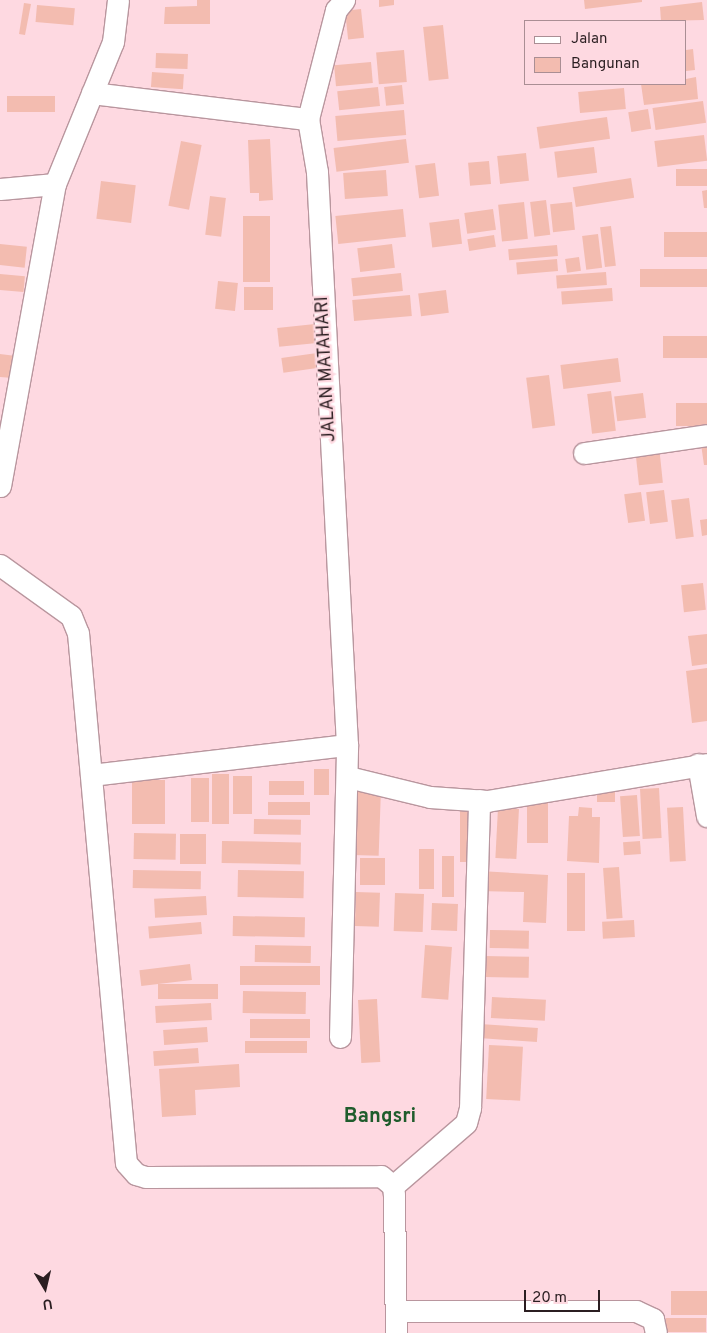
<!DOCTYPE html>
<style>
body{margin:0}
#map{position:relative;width:707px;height:1333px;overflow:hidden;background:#fed9e1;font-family:Overpass,sans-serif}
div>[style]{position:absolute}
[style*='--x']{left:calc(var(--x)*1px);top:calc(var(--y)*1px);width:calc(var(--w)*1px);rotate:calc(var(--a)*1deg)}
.building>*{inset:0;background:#f3bcb0;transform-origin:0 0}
.roads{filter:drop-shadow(1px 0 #b9969e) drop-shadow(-1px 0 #b9969e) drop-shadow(0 1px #b9969e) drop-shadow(0 -1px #b9969e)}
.street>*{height:21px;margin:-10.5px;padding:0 10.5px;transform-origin:10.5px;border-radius:10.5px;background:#fff}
span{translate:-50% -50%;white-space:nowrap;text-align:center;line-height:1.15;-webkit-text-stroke:4.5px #fed9e1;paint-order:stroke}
.street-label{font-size:18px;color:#2b1e21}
.quarter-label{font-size:20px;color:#1f5c2c;font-weight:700}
.legend{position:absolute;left:524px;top:20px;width:162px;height:65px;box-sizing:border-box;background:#fed9e1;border:1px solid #aa8e94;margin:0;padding:6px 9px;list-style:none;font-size:15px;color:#2b1e21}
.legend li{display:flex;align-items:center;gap:10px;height:25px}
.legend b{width:25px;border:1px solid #aa8e94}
.north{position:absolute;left:20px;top:1263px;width:50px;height:50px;-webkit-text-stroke:4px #fed9e1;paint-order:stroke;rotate:171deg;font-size:14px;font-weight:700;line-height:20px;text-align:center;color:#2b1e21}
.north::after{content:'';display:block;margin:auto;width:18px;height:22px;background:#2b1e21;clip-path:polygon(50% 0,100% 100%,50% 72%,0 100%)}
.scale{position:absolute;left:524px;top:1290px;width:76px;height:22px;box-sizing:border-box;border:2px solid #2b1e21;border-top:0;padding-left:6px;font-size:15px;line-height:18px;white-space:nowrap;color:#2b1e21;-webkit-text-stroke:4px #fed9e1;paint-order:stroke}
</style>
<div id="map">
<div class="building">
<div style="clip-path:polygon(197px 0,210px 0,210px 24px,164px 24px,165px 7px,197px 6px)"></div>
<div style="clip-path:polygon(379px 0,394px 0,394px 5px,379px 7px)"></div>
<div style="clip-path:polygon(584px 0,642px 0,642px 2px,585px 9px)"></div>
<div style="clip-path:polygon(702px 2px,704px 20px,661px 21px,660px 7px)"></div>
<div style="clip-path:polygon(24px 3px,31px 4px,25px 35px,19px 34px)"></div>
<div style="left:37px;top:5px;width:38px;height:17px;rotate:5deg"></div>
<div style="left:361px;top:9px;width:29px;height:16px;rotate:84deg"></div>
<div style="left:443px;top:25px;width:54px;height:20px;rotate:84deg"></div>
<div style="clip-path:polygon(693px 49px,695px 70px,686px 71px,686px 50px)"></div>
<div style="left:404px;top:50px;width:32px;height:28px;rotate:85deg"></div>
<div style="left:156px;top:53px;width:32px;height:15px;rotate:2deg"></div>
<div style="left:371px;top:62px;width:21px;height:37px;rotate:85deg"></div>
<div style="left:152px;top:72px;width:32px;height:15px;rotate:4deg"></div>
<div style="clip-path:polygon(696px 77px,698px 99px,644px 105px,641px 84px,686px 84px,686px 79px)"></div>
<div style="left:402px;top:85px;width:19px;height:18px;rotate:84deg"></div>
<div style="left:378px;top:87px;width:19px;height:41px;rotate:84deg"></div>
<div style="left:624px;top:88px;width:21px;height:46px;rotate:85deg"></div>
<div style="left:55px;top:96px;width:16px;height:48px;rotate:90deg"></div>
<div style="left:703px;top:101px;width:22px;height:51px;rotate:82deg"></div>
<div style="left:648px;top:109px;width:20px;height:20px;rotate:81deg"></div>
<div style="left:404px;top:110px;width:25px;height:69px;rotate:85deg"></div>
<div style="left:607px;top:117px;width:22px;height:71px;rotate:82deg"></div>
<div style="left:704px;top:135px;width:26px;height:50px;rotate:83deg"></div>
<div style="clip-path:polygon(270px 139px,273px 200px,259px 201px,259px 193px,250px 193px,248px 140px)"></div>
<div style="left:406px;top:139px;width:24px;height:73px;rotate:83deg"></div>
<div style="left:181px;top:141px;width:21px;height:66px;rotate:11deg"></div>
<div style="left:594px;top:147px;width:26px;height:40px;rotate:83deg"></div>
<div style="left:526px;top:153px;width:28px;height:29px;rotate:84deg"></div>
<div style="left:489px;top:161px;width:23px;height:21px;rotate:85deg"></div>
<div style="left:435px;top:163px;width:33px;height:20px;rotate:83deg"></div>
<div style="left:707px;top:169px;width:17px;height:31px;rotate:90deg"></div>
<div style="left:386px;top:170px;width:26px;height:43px;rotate:86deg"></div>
<div style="left:631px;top:178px;width:20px;height:59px;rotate:81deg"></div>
<div style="left:101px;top:181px;width:35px;height:38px;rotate:7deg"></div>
<div style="clip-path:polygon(707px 190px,707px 208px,704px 208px,702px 191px)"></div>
<div style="left:210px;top:196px;width:16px;height:39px;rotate:7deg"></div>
<div style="left:546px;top:200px;width:35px;height:16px;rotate:83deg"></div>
<div style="left:524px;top:202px;width:37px;height:26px;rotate:84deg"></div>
<div style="left:572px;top:202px;width:28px;height:22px;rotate:84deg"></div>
<div style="left:403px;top:209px;width:28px;height:68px;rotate:84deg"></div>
<div style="left:493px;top:209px;width:21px;height:29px;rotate:82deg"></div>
<div style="left:243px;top:216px;width:27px;height:66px"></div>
<div style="left:459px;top:219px;width:25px;height:30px;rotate:83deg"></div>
<div style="left:611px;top:226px;width:40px;height:11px;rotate:83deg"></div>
<div style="left:707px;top:232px;width:25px;height:43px;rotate:90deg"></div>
<div style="left:598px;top:234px;width:34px;height:16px;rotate:83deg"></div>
<div style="left:494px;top:235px;width:12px;height:27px;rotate:81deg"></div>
<div style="left:0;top:244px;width:27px;height:21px;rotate:6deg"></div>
<div style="left:392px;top:244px;width:24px;height:35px;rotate:83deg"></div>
<div style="left:557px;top:245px;width:11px;height:49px;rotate:85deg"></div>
<div style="left:579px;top:257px;width:14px;height:14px;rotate:82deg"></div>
<div style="left:557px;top:259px;width:12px;height:41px;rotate:85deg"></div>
<div style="left:707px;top:269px;width:18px;height:67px;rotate:90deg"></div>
<div style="left:606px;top:272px;width:13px;height:50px;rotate:86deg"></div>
<div style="left:401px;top:273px;width:18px;height:50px;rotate:84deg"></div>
<div style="left:0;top:274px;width:25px;height:16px;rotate:5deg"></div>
<div style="left:218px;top:281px;width:20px;height:28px;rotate:6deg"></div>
<div style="left:244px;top:287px;width:29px;height:23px"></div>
<div style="left:612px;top:288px;width:13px;height:51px;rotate:86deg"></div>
<div style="left:446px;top:290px;width:23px;height:28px;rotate:83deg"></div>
<div style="left:410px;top:295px;width:21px;height:58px;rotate:85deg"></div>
<div style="left:315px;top:324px;width:19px;height:38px;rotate:84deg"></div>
<div style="left:707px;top:336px;width:22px;height:44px;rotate:90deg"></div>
<div style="left:317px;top:353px;width:15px;height:36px;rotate:82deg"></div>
<div style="clip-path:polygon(0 354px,16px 356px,13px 378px,0 377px)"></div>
<div style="left:618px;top:358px;width:24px;height:58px;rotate:83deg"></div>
<div style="left:549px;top:375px;width:51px;height:23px;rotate:83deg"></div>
<div style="left:611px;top:391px;width:40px;height:24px;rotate:83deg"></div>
<div style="left:643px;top:393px;width:25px;height:29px;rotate:83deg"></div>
<div style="left:707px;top:403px;width:23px;height:31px;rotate:90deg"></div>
<div style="clip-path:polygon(707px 436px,707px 465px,704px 465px,700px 437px)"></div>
<div style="left:659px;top:446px;width:37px;height:24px;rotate:84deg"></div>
<div style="left:664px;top:490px;width:32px;height:18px;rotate:83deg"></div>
<div style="left:641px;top:492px;width:29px;height:17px;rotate:82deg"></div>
<div style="left:689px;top:498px;width:39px;height:18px;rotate:83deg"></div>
<div style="clip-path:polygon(707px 519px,707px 535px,702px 536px,700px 520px)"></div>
<div style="left:703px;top:583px;width:27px;height:22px;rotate:84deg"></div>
<div style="clip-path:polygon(707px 634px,707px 664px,692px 666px,688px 636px)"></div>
<div style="clip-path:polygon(707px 668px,707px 721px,692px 723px,686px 671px)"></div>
<div style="left:314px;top:769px;width:15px;height:26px"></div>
<div style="left:212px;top:774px;width:17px;height:50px"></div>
<div style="left:233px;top:776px;width:19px;height:38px"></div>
<div style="left:191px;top:778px;width:18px;height:44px"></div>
<div style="left:132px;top:780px;width:33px;height:44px"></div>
<div style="left:269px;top:781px;width:35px;height:14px"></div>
<div style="left:597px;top:787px;width:18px;height:15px"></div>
<div style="left:355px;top:788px;width:26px;height:67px;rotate:2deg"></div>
<div style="left:659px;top:788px;width:50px;height:19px;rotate:87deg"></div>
<div style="left:637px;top:795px;width:41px;height:17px;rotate:86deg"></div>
<div style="left:527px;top:801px;width:21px;height:42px"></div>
<div style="left:268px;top:802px;width:42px;height:13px"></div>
<div style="left:460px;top:803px;width:16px;height:59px"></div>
<div style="clip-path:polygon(579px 807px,592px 808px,592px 817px,600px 817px,599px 863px,567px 861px,569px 816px,578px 816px)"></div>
<div style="left:683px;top:807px;width:54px;height:16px;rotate:87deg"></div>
<div style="left:498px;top:808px;width:21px;height:50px;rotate:3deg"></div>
<div style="left:254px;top:819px;width:47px;height:15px;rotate:1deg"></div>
<div style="left:134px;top:833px;width:42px;height:26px;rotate:1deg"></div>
<div style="left:180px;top:834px;width:26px;height:30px"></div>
<div style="left:222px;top:841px;width:79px;height:22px;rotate:1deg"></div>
<div style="left:640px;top:841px;width:13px;height:17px;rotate:86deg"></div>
<div style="left:419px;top:849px;width:15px;height:40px"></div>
<div style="left:442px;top:856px;width:12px;height:41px"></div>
<div style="left:360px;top:858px;width:25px;height:27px"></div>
<div style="left:619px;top:867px;width:51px;height:16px;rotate:86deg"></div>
<div style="left:133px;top:870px;width:68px;height:18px;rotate:1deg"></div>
<div style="left:238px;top:870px;width:66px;height:27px;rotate:1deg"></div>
<div style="clip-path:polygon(480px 871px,548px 875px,546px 923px,523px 922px,524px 892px,479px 891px)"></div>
<div style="left:567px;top:873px;width:18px;height:58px"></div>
<div style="left:356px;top:892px;width:24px;height:34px;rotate:2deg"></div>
<div style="left:395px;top:893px;width:29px;height:38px;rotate:2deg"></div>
<div style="left:206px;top:896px;width:19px;height:52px;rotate:87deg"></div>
<div style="left:432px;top:903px;width:26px;height:27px;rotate:2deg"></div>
<div style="left:233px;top:916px;width:72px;height:20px;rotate:1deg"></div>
<div style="left:634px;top:920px;width:17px;height:32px;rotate:87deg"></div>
<div style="left:201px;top:922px;width:12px;height:53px;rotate:85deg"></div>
<div style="left:490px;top:930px;width:39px;height:18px;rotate:1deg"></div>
<div style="left:255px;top:945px;width:56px;height:17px;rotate:1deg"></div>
<div style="left:425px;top:945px;width:27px;height:53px;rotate:4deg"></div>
<div style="left:484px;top:956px;width:45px;height:21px;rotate:1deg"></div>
<div style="left:190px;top:964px;width:16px;height:51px;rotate:83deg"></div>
<div style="left:240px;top:966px;width:80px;height:19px"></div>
<div style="left:218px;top:984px;width:15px;height:60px;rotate:90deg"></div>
<div style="left:243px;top:991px;width:63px;height:22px;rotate:1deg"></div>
<div style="left:492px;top:997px;width:54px;height:21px;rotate:3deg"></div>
<div style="left:377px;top:999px;width:63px;height:19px;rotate:87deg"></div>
<div style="left:211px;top:1003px;width:17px;height:56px;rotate:87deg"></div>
<div style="left:250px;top:1019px;width:60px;height:19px"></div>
<div style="left:480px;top:1024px;width:58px;height:14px;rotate:4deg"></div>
<div style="left:207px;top:1027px;width:15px;height:44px;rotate:86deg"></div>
<div style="left:245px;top:1041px;width:62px;height:12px"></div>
<div style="left:489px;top:1045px;width:34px;height:54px;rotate:3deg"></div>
<div style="left:198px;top:1048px;width:15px;height:45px;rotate:86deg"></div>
<div style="clip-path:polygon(239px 1064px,240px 1087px,195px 1090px,196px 1115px,162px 1117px,159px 1069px)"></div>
<div style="left:707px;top:1291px;width:24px;height:36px;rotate:90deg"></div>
<div style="left:666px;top:1318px;width:40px;height:14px"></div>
</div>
<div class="roads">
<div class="street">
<div style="--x:92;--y:93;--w:218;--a:6.9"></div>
<div style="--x:0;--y:189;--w:55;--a:-5.2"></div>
<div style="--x:584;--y:453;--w:124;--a:-8.3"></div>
<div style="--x:0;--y:486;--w:307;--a:-79.7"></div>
<div style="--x:55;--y:184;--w:153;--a:-67.8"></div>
<div style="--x:113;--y:42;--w:42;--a:-83.2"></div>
<div style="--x:0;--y:565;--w:87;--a:35.7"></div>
<div style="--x:71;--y:616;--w:18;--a:68"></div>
<div style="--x:78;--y:633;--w:532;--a:84.83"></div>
<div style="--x:126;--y:1163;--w:15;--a:48"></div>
<div style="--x:136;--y:1174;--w:10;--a:17"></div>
<div style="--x:146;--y:1177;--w:235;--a:-0.2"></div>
<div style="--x:381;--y:1176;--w:16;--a:40"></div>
<div style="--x:393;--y:1186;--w:9;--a:84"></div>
<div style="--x:394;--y:1195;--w:138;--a:89.2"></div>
<div style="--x:698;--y:764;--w:53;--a:80.2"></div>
<div style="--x:91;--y:775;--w:258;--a:-6.7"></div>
<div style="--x:348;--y:777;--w:84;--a:13.7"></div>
<div style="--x:430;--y:797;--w:57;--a:4"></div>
<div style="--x:487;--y:801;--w:223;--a:-9.5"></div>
<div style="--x:340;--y:1037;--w:292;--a:-88.6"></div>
<div style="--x:347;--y:745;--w:574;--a:-93"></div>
<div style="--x:317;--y:172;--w:54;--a:-99.6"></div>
<div style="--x:308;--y:119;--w:113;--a:-75.6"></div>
<div style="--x:336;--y:10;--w:13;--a:-51"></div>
<div style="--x:393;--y:1186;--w:96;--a:-40.8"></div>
<div style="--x:466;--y:1123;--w:16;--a:-75"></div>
<div style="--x:470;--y:1108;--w:308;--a:-88.3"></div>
<div style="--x:398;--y:1311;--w:238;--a:0"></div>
<div style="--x:636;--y:1311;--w:19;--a:25"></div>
<div style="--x:653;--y:1319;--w:14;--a:78"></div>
</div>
</div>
<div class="street-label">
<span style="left:327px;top:369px;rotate:-93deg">JALAN MATAHARI</span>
</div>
<div class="quarter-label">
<span style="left:380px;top:1117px">Bangsri</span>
</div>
<ul class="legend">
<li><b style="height:6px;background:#fff"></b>Jalan</li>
<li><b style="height:14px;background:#f3bcb0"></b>Bangunan</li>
</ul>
<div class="north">U</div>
<div class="scale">20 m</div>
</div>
